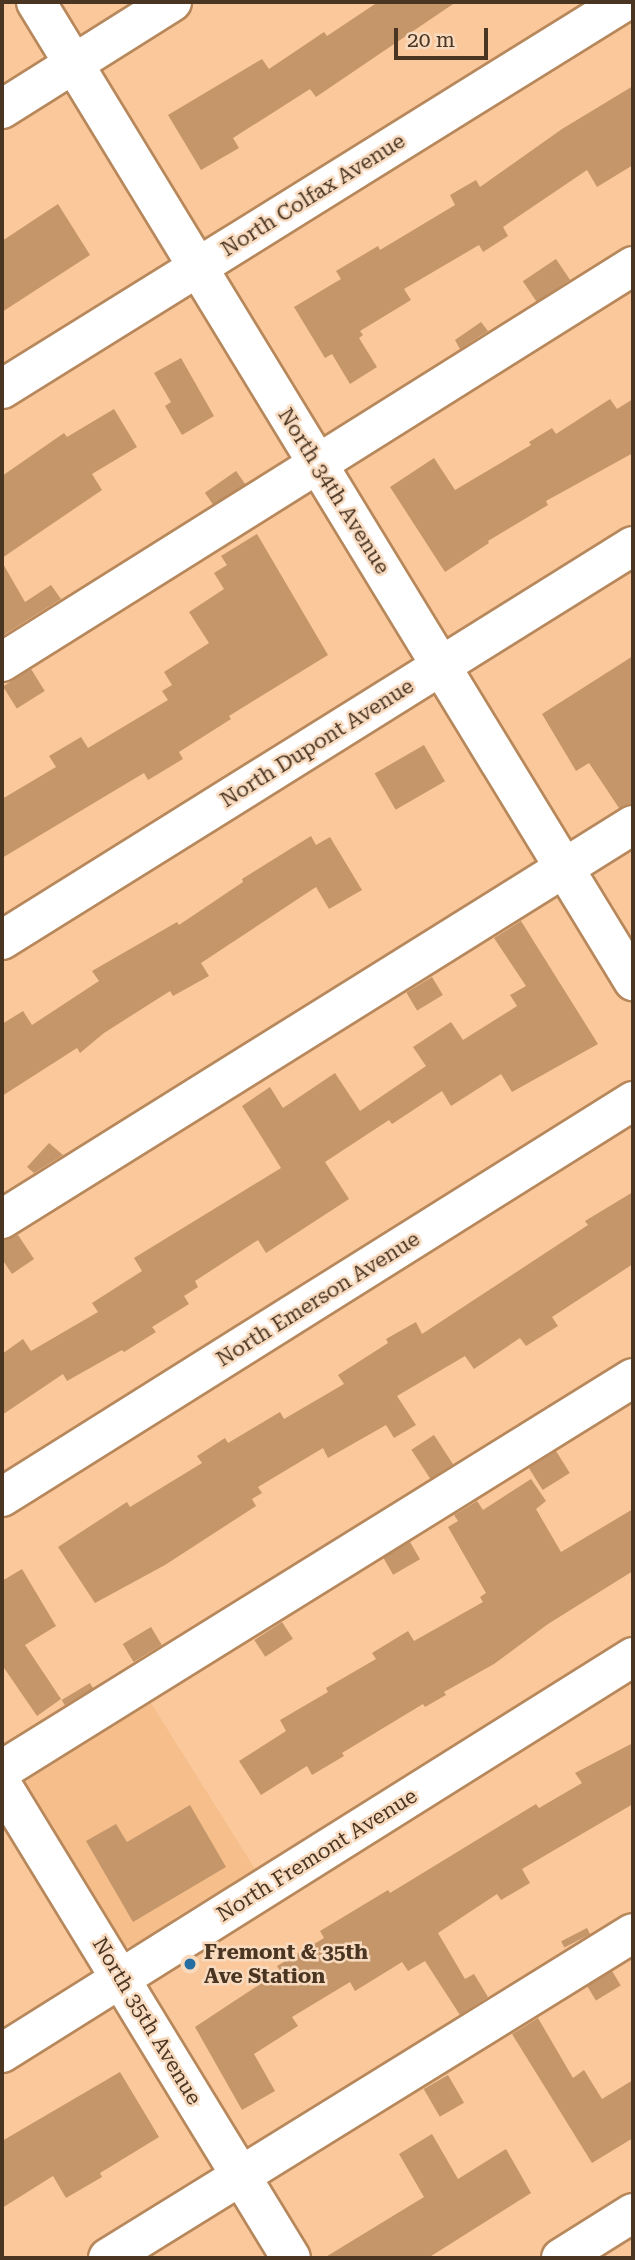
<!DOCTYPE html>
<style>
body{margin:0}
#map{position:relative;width:635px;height:2260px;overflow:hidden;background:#fac89a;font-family:"Roboto Serif",serif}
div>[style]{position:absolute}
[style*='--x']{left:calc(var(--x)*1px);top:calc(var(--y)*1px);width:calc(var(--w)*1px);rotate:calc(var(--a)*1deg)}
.built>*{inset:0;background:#f5be8b}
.building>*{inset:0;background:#c5966a;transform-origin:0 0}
.roads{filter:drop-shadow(2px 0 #b7885c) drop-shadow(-2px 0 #b7885c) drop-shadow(0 2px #b7885c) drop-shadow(0 -2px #b7885c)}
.minor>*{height:38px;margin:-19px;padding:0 19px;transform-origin:19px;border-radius:19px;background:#fff}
.dots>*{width:19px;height:19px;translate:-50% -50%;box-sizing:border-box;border:4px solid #f8dabf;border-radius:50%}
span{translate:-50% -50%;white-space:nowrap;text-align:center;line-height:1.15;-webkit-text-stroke:5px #f8dabf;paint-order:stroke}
.street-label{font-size:21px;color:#493522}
.poi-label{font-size:21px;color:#493522;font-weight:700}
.left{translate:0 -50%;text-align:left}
.frame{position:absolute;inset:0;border:4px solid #493522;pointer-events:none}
.scale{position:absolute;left:394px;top:28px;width:94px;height:32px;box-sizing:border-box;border:4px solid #493522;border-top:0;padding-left:9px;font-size:21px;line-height:24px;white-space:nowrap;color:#493522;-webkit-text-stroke:5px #f8dabf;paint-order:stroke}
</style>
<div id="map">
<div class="built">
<div style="clip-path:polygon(151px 1703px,255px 1869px,175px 1918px,169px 1926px,138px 1946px,124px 1946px,114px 1940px,20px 1785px)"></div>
</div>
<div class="building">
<div style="clip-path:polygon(378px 2px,456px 2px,316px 97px,310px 89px,233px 138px,239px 148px,201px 170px,168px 115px,262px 59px,269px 69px,324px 32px,327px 36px)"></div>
<div style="clip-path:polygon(633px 86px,633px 165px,597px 187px,587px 170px,503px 227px,508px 236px,483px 252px,479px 245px,404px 289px,411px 300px,360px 331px,363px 335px,359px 338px,377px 367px,350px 384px,332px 354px,325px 358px,294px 307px,341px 279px,336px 271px,378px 246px,380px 250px,455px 205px,450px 195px,476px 180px,480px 187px,562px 129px)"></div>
<div style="clip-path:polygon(58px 204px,90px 255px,2px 312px,2px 241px)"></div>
<div style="left:556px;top:259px;width:25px;height:40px;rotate:56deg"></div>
<div style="clip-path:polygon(481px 322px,488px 331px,460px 349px,455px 340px)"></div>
<div style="clip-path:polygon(181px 358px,214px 416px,182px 435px,165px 406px,171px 402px,154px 373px)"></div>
<div style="clip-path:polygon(610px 399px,617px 409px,633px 399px,633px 453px,546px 501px,548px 505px,488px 541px,489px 543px,445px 572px,390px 487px,434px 458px,455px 490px,531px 445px,529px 442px,552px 428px,556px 434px)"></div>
<div style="clip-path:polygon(114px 409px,137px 447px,92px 474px,102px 490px,2px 558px,2px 476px,64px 433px,67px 437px)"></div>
<div style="left:236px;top:471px;width:16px;height:38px;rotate:55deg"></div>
<div style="clip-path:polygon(257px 534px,328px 655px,229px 716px,231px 719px,179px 752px,183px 759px,148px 780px,144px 773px,2px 858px,2px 799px,56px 767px,49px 756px,81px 737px,88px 748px,168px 700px,162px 691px,172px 685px,164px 672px,209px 643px,189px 612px,224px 589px,214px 573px,227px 565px,221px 556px)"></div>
<div style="clip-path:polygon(2px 562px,25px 602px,51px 585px,61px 599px,2px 636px)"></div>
<div style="clip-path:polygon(633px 656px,633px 803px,619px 808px,589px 763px,576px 771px,542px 714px)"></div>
<div style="left:31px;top:669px;width:26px;height:33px;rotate:58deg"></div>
<div style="left:424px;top:745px;width:42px;height:57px;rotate:60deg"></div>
<div style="clip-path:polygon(311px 836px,316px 845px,330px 837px,362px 890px,329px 909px,316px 887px,201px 963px,209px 976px,173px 996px,170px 991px,104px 1033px,80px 1053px,77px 1048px,2px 1096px,2px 1024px,23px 1011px,32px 1025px,99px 981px,92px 971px,177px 922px,179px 925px,243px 882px,242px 879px)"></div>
<div style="clip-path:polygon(521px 921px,598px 1044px,512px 1092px,501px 1074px,451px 1106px,442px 1091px,392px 1124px,389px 1120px,325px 1162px,349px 1199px,266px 1253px,258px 1240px,195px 1281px,198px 1287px,184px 1296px,189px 1304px,152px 1327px,156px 1332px,124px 1352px,122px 1350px,67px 1381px,63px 1374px,2px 1415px,2px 1354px,23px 1339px,31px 1351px,98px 1312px,92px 1303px,142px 1271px,134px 1258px,281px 1168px,242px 1106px,270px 1087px,283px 1108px,335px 1073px,360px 1111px,426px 1066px,413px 1047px,451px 1022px,463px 1040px,517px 1006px,510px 995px,526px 986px,494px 938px)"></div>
<div style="left:432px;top:977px;width:21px;height:30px;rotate:59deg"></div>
<div style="clip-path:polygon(49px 1143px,63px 1155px,34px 1173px,27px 1167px)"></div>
<div style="clip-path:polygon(633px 1192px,633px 1264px,552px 1317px,558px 1326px,526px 1346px,520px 1338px,474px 1369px,465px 1356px,397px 1396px,416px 1425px,394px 1438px,386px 1425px,328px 1458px,323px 1448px,258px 1487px,262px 1493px,252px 1499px,256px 1506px,165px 1565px,95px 1603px,58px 1547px,127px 1502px,130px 1507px,202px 1463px,197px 1456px,225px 1438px,228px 1443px,280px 1412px,284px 1419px,344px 1384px,338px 1375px,388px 1343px,386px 1339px,416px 1322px,422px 1334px,588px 1225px,585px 1221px)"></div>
<div style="clip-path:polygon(18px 1235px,34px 1259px,12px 1274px,2px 1259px,2px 1241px)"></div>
<div style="left:434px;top:1435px;width:35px;height:27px;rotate:57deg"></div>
<div style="left:556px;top:1451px;width:26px;height:32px;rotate:58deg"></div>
<div style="clip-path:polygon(531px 1479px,546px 1501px,536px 1509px,561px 1552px,633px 1509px,633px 1571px,548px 1624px,494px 1664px,444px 1692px,446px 1695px,425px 1707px,423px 1704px,342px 1753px,344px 1756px,312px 1775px,307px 1766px,261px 1795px,239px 1761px,286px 1731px,280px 1720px,328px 1692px,326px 1688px,376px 1659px,372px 1653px,408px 1631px,414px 1641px,483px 1602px,480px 1597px,486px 1593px,448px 1527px,458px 1521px,454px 1515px,477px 1501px,483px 1510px)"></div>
<div style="left:410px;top:1542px;width:20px;height:31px;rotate:60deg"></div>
<div style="clip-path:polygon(22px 1569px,56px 1626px,25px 1645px,61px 1699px,37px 1716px,2px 1665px,2px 1581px)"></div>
<div style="left:282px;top:1622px;width:20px;height:33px;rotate:57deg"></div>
<div style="left:151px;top:1627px;width:21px;height:33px;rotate:59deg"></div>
<div style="left:90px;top:1683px;width:6px;height:33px;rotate:59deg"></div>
<div style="clip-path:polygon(633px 1743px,633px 1804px,522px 1869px,530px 1883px,501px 1900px,497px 1894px,438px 1933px,465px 1979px,474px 1974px,488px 1997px,460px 2015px,425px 1961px,408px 1971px,402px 1962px,355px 1991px,350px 1982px,292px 2017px,298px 2026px,254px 2054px,275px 2091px,242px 2110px,195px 2027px,280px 1971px,277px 1966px,324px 1938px,320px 1931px,388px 1890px,390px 1893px,536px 1804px,539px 1808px,582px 1783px,575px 1773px)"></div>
<div style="clip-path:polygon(190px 1805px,226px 1867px,133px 1922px,86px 1841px,116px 1824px,127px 1842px)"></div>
<div style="left:587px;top:1928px;width:7px;height:29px;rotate:63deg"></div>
<div style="left:612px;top:1971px;width:17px;height:29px;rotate:59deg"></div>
<div style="clip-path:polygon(538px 2018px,573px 2078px,584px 2070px,602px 2099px,633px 2080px,633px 2138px,592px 2163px,512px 2034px)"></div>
<div style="clip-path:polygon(120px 2072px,159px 2137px,100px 2173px,102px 2177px,66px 2198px,53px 2176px,2px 2208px,2px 2141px)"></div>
<div style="left:448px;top:2075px;width:32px;height:28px;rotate:60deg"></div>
<div style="clip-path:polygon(432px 2134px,458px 2179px,506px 2149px,531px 2193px,428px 2258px,324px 2258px,424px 2197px,399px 2154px)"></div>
</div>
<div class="roads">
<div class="minor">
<div style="--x:36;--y:2;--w:1147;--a:58.62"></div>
<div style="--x:2;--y:109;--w:201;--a:-32.2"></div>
<div style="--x:2;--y:389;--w:733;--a:-31.89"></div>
<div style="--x:2;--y:662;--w:745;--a:-32.11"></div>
<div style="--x:2;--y:940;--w:744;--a:-31.98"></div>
<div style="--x:2;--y:1219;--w:744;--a:-31.98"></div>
<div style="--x:2;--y:1497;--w:745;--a:-32.11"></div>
<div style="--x:2;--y:1770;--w:743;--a:-31.85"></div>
<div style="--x:2;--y:1785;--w:554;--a:58.58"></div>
<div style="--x:2;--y:2053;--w:745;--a:-32.11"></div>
<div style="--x:108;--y:2258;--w:617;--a:-31.76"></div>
<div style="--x:561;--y:2258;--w:85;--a:-32"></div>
</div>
</div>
<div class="dots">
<div style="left:190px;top:1964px;background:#256ea2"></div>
</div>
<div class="street-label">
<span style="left:313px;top:195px;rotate:-32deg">North Colfax Avenue</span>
<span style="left:334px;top:491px;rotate:58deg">North 34th Avenue</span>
<span style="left:317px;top:743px;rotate:-32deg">North Dupont Avenue</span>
<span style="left:318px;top:1299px;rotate:-32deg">North Emerson Avenue</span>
<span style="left:317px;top:1855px;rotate:-32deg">North Fremont Avenue</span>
<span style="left:147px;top:2021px;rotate:59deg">North 35th Avenue</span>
</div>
<div class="poi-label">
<span class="left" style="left:204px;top:1964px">Fremont &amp; 35th<br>Ave Station</span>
</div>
<div class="frame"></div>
<div class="scale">20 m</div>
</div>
